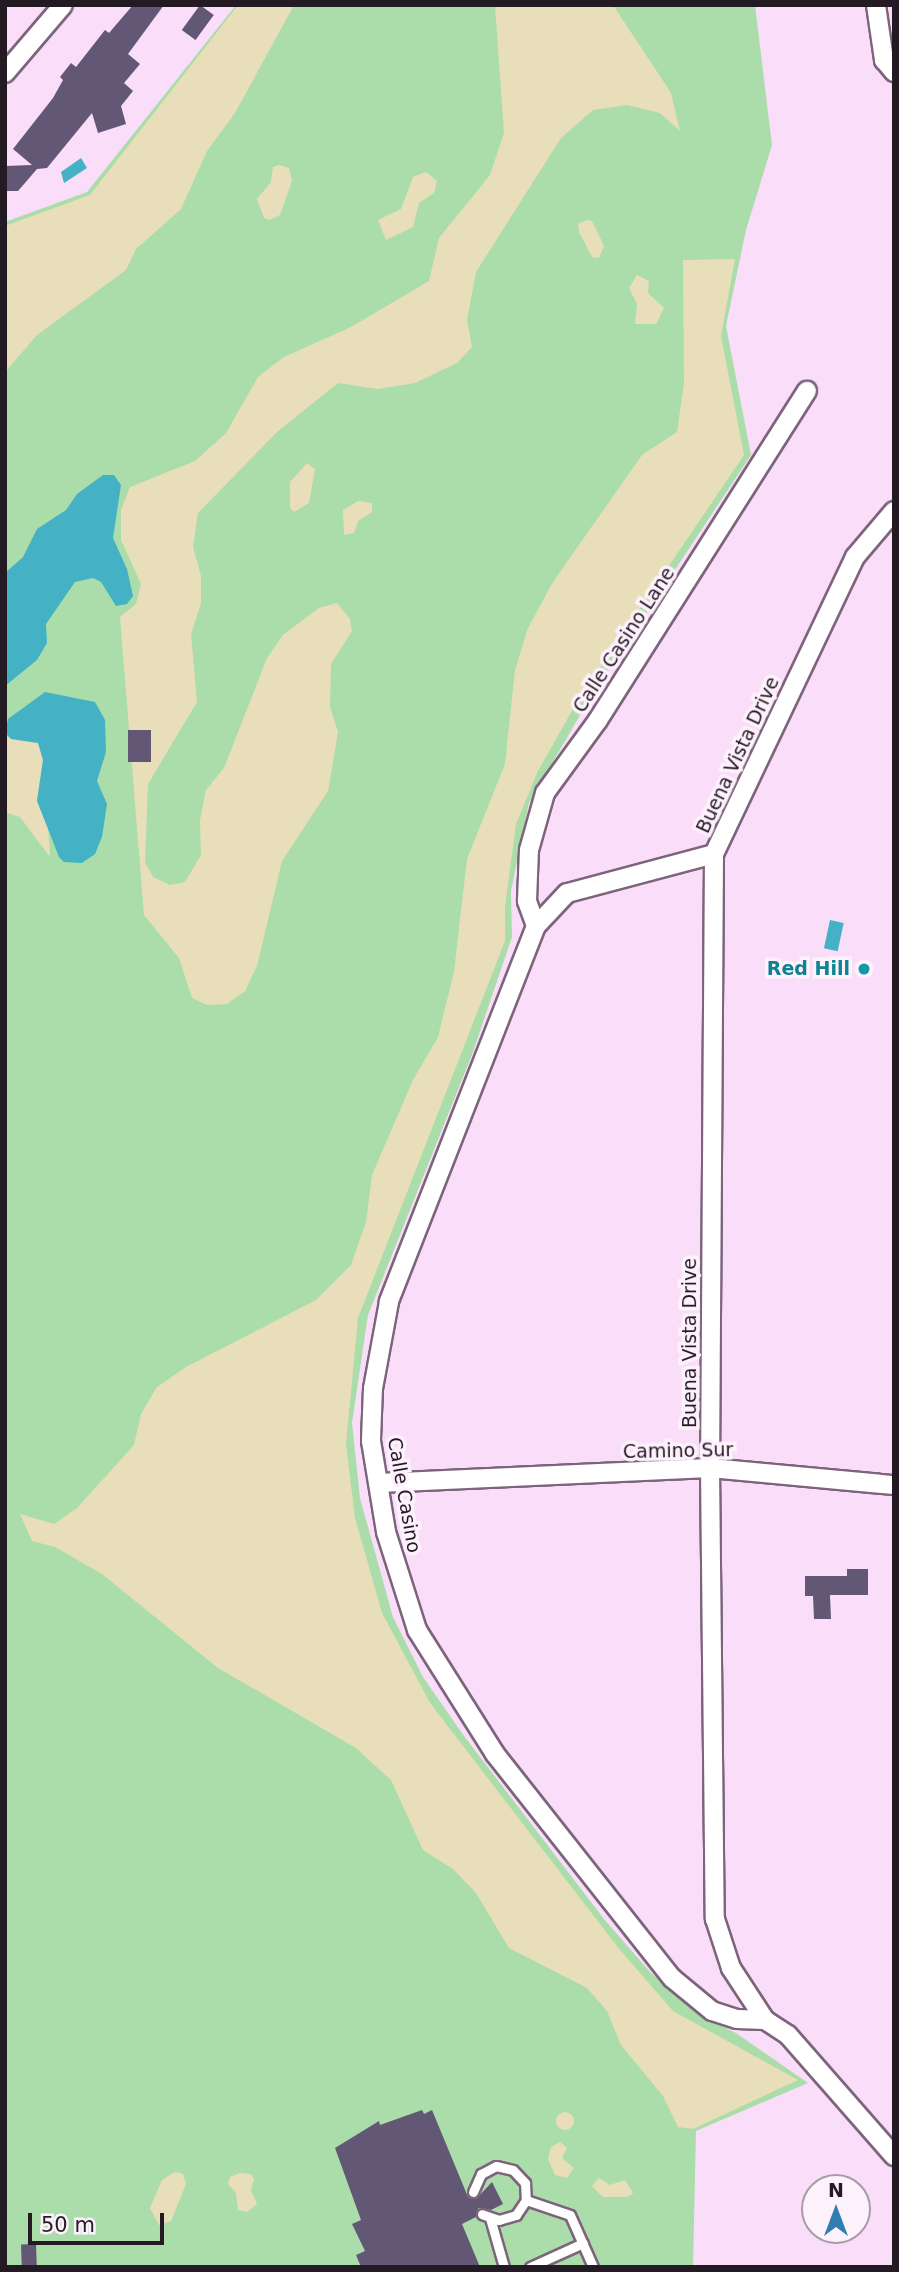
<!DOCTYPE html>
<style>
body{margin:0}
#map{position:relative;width:899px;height:2272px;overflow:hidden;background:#fadef9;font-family:"DejaVu Sans",sans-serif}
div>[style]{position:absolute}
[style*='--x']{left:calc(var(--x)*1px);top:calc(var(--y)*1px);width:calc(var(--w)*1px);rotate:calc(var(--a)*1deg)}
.green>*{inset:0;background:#abddab}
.sand>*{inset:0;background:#e8dfba}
.round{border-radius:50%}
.water>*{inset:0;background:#45b1c5;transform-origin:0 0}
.building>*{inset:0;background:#625875;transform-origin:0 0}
.roads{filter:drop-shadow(2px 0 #7d647c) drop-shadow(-2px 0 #7d647c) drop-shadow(0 2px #7d647c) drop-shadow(0 -2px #7d647c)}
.service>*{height:9px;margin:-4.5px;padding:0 4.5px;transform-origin:4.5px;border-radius:4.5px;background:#fff}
.minor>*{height:18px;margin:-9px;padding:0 9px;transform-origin:9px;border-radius:9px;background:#fff}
.dots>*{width:19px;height:19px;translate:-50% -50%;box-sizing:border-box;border:4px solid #fdf1fc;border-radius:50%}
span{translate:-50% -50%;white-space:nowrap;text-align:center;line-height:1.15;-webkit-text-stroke:7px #fdf1fc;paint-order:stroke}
.street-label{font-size:19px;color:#241a24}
.culture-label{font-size:19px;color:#0d838f;font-weight:700}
.right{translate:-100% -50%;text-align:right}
.frame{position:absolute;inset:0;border:7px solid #241a24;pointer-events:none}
.north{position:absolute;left:801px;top:2174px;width:70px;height:70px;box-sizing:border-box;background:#fdf1fc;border:2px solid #a69ba6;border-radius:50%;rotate:0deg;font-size:19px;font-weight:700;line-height:28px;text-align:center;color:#241a24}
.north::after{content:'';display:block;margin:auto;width:24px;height:32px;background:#317db0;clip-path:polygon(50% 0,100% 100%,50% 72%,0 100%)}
.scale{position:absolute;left:28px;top:2213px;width:136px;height:32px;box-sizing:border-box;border:4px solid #241a24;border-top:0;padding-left:9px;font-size:21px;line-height:24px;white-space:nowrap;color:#241a24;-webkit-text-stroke:5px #fdf1fc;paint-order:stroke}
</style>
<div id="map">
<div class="green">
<div style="clip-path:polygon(236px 5px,755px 5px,772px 145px,746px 230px,726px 326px,751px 455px,590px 698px,529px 803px,511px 891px,512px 937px,473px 1052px,368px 1315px,352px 1423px,360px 1498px,393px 1617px,423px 1677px,464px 1736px,604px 1919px,650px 1972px,698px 2014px,736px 2033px,808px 2083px,696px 2131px,693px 2267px,5px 2267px,5px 222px,87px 192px)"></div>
</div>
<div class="sand">
<div style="clip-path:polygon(238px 5px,294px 5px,235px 113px,207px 151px,181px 209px,136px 249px,126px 270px,37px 335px,5px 372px,5px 226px,90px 195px)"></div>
<div style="clip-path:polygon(495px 5px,613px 5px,671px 93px,680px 131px,660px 113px,627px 105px,593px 110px,561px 138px,476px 272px,467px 320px,472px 347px,457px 363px,415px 383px,378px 389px,338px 383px,277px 432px,198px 513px,193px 547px,201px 576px,201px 603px,191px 634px,197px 702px,148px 784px,145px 862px,153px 877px,170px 885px,185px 882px,201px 855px,200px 820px,206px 790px,224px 768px,267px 658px,283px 635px,319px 608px,337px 603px,350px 619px,352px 631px,331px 664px,330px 707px,338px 732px,328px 791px,282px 861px,257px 966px,245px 991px,227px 1004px,207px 1005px,192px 998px,179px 958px,144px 915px,120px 617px,136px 604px,141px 584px,121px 540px,121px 510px,130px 487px,195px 461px,226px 433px,258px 377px,284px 357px,351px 327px,429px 281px,439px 238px,490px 175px,504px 133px)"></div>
<div style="clip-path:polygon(279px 165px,289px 168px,292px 181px,280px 215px,269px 220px,264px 218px,257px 199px,271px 182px,273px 167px)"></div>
<div style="clip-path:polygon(426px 172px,437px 181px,434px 193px,419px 203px,413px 227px,386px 240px,378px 220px,401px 209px,413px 177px)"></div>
<div style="clip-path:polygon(587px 220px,592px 221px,604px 246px,599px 258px,592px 257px,579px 232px,578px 224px)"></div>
<div style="clip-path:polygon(735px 259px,721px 336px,744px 455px,578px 700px,538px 771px,516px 824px,505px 907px,505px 941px,358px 1318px,346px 1444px,355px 1518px,382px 1613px,430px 1703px,620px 1950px,673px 2011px,798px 2080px,693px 2129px,678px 2127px,663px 2096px,621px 2045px,607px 2011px,587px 1988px,509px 1948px,476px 1893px,453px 1869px,423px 1850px,391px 1780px,356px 1748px,218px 1668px,102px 1574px,55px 1547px,32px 1541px,20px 1514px,54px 1524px,77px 1508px,134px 1445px,141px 1414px,157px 1387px,186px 1367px,316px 1300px,351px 1265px,366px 1222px,372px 1175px,413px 1080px,438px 1037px,454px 972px,467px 859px,505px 764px,515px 670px,528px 628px,553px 582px,642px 455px,677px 432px,684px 384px,683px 260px)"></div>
<div style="clip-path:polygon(637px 275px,649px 281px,648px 293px,664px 308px,656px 324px,635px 324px,637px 304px,629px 288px)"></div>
<div style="clip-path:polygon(307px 463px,315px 469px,309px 503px,294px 512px,290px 508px,290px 482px)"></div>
<div style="clip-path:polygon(358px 501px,372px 503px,372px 512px,358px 521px,354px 533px,344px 535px,343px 510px)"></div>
<div style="clip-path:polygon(5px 727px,20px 740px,38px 743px,43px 760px,37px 801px,48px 821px,50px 857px,20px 817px,5px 812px)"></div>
<div class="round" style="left:556px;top:2112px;width:18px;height:18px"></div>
<div style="clip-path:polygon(560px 2142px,567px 2148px,562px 2158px,574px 2168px,567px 2178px,555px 2175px,548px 2159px,551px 2147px)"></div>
<div style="clip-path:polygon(175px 2172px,183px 2174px,186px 2184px,171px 2221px,159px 2225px,150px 2208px,162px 2180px)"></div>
<div style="clip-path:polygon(240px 2173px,251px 2174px,254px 2180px,251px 2190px,257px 2204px,247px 2212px,238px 2210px,236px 2193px,228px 2184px,230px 2177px)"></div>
<div style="clip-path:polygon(599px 2178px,610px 2185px,625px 2180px,633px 2193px,627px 2197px,603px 2197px,592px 2186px)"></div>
</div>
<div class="water">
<div style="clip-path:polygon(81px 158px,87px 168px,64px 183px,61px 172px)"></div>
<div style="clip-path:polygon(103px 475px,114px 475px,121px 485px,113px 538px,127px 569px,133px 596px,127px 604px,116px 606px,101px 582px,93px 578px,75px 582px,46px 624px,47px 643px,37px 660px,5px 686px,5px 573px,23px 557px,37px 529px,66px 510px,77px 494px)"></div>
<div style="clip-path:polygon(45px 692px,95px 702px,105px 720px,106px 752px,97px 781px,107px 804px,102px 837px,95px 854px,82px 863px,64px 862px,59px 857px,37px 801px,43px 760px,38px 743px,11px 739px,5px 733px,8px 719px)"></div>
<div style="left:830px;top:920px;width:14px;height:29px;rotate:12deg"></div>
</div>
<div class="building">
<div style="clip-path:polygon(133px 5px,164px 5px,128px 54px,140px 64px,124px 83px,133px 91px,121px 106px,126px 124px,98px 133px,92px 113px,47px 168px,37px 169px,18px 191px,5px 191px,5px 166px,32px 165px,13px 149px,53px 98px,63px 80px,60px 77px,71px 63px,76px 67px,105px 30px,109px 33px)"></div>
<div style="left:200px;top:5px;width:17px;height:31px;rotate:36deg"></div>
<div style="left:128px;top:730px;width:23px;height:32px"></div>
<div style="clip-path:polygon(847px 1569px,868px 1569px,868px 1595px,830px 1595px,831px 1619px,814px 1619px,813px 1596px,805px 1596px,805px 1576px,847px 1576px)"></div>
<div style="clip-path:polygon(422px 2110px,424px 2114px,432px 2110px,468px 2197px,477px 2198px,492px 2182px,503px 2204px,491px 2210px,478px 2208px,476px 2217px,462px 2224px,480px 2267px,361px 2267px,356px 2255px,365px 2251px,352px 2224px,361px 2220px,335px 2148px,379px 2121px,380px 2125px)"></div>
<div style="left:36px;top:2244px;width:23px;height:15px;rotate:88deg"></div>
</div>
<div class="roads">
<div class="service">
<div style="--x:473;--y:2192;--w:20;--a:-66"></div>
<div style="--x:481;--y:2174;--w:17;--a:-28"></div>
<div style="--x:496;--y:2166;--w:17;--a:13"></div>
<div style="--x:513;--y:2170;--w:18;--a:47"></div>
<div style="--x:525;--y:2183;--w:17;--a:87"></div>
<div style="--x:526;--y:2200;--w:18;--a:124"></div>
<div style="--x:516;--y:2215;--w:18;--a:164"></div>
<div style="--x:499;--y:2220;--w:18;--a:-161"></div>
<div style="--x:526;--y:2200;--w:46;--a:18.8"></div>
<div style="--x:570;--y:2215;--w:57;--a:66.1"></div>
<div style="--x:490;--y:2218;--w:51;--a:74.1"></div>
<div style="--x:530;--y:2267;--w:58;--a:-24.4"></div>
</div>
<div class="minor">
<div style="--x:876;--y:5;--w:56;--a:81.7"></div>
<div style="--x:884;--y:60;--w:16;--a:50"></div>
<div style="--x:5;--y:73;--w:89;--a:-49.5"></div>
<div style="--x:894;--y:511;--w:60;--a:130.3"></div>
<div style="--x:855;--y:557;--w:329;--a:115.4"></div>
<div style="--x:714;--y:854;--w:614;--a:90.37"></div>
<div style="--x:710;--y:1468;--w:451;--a:89.4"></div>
<div style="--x:715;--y:1919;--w:52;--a:71.9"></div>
<div style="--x:731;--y:1968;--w:62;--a:56.8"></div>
<div style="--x:765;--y:2020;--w:27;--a:33"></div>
<div style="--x:788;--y:2035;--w:161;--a:48.8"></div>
<div style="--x:714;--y:854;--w:152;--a:165.1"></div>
<div style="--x:567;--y:893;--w:45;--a:133.2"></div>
<div style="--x:536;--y:926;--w:404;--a:111.4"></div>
<div style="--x:389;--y:1302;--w:87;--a:100.5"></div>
<div style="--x:373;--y:1388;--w:53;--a:92.2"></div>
<div style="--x:371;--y:1441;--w:92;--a:80.6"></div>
<div style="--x:386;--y:1532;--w:103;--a:72.4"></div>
<div style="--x:417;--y:1630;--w:146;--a:57.8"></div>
<div style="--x:495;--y:1754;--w:285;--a:51.7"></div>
<div style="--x:672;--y:1978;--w:52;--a:39.5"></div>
<div style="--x:712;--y:2011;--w:26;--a:18"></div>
<div style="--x:737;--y:2019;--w:28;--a:2"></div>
<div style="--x:536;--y:926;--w:27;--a:-110"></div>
<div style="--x:527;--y:901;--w:51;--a:-87.8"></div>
<div style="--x:529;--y:850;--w:59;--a:-74.3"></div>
<div style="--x:545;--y:793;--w:90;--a:-54"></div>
<div style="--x:598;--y:720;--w:390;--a:-57.6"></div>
<div style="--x:379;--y:1483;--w:331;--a:-2.6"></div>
<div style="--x:710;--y:1468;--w:185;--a:5.3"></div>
</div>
</div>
<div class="dots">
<div style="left:864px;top:969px;background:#0f9aa8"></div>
</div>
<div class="street-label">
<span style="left:624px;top:640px;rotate:-57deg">Calle Casino Lane</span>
<span style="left:738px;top:755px;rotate:-65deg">Buena Vista Drive</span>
<span style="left:690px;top:1343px;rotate:-90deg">Buena Vista Drive</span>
<span style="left:678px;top:1451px;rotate:-1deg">Camino Sur</span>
<span style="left:404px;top:1495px;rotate:80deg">Calle Casino</span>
</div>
<div class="culture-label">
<span class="right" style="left:850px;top:969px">Red Hill</span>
</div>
<div class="frame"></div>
<div class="north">N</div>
<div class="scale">50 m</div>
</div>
